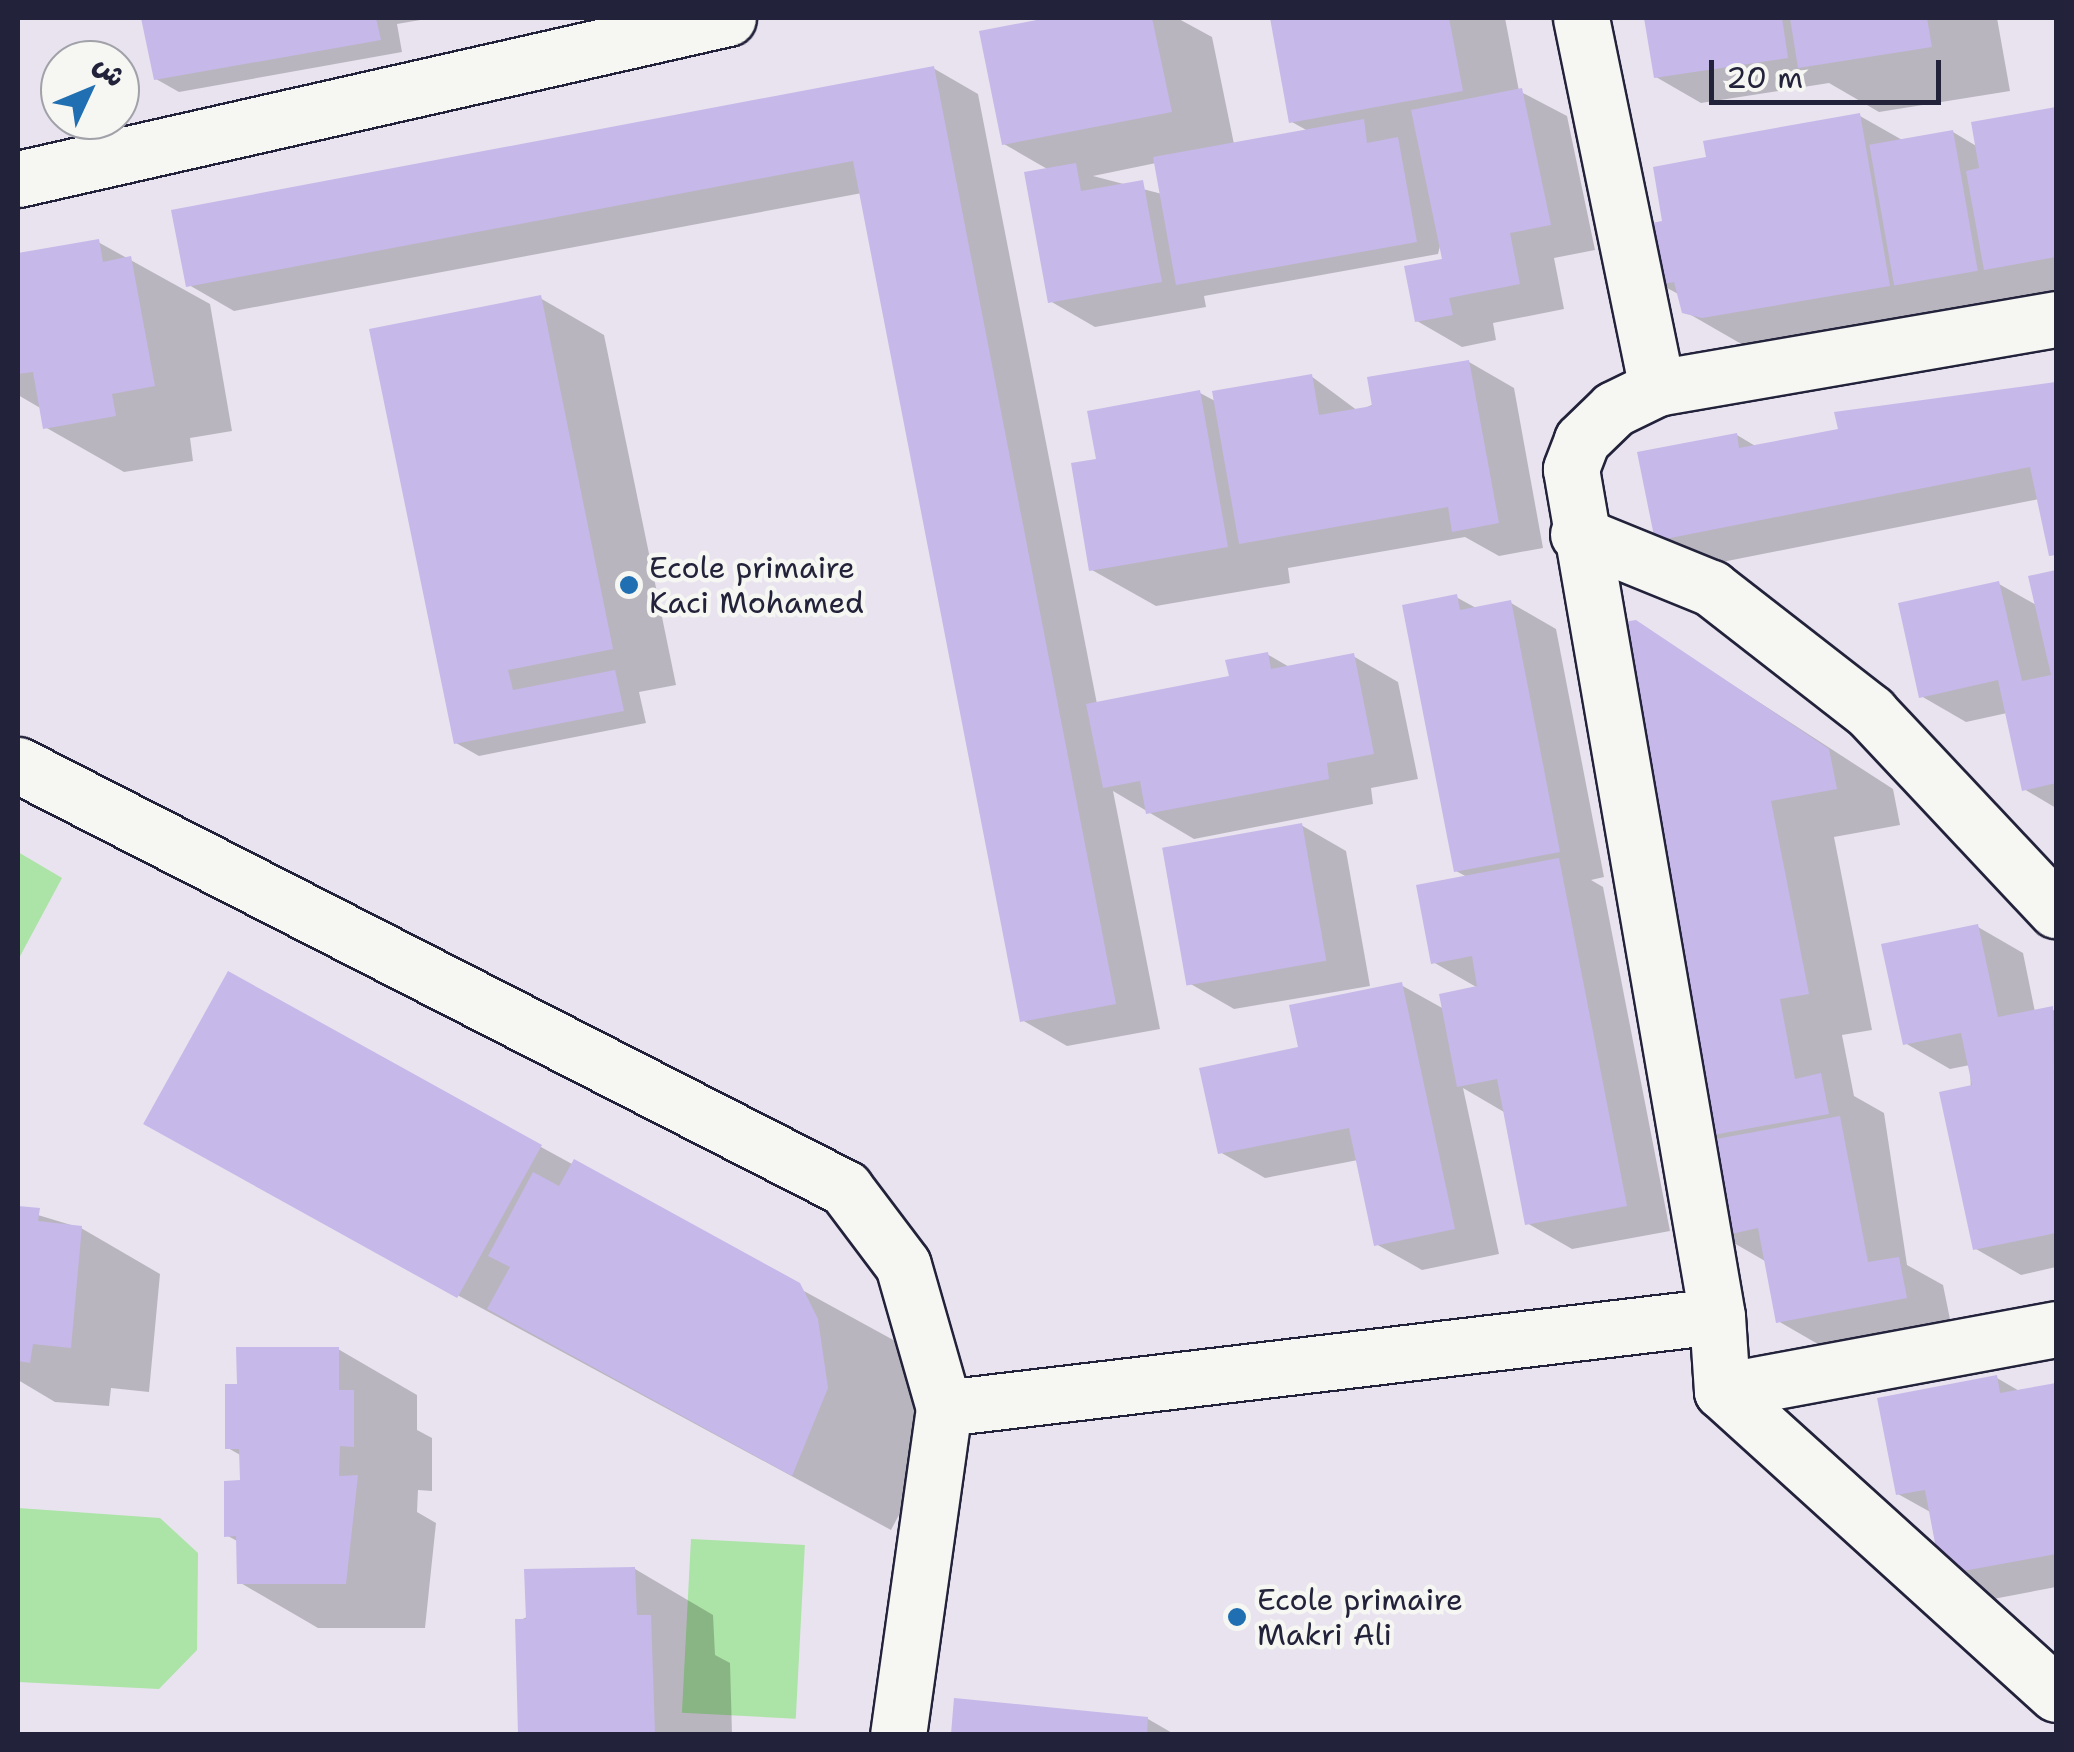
<!DOCTYPE html>
<meta charset="utf-8">
<style>
body{margin:0}
#map{position:relative;width:2074px;height:1752px;overflow:hidden;background:#e8e3ef;font-family:"Shantell Sans","Playpen Sans Arabic",sans-serif}
div>[style]{position:absolute}
[style*='--x']{left:calc(var(--x)*1px);top:calc(var(--y)*1px);width:calc(var(--w)*1px);rotate:calc(var(--a)*1deg)}
.green>*{inset:0;background:#ace3a6;transform-origin:0 0}
.shadow>*{inset:0;background:#0003}
.building>*{inset:0;background:#c6b8e9;transform-origin:0 0}
.roads{filter:drop-shadow(2px 0 #22223b) drop-shadow(-2px 0 #22223b) drop-shadow(0 2px #22223b) drop-shadow(0 -2px #22223b)}
.street>*{height:55px;margin:-27.5px;padding:0 27.5px;transform-origin:27.5px;border-radius:27.5px;background:#f6f6f2}
.dots>*{width:28px;height:28px;translate:-50% -50%;box-sizing:border-box;border:5px solid #f6f6f2;border-radius:50%}
span{translate:-50% -50%;white-space:nowrap;text-align:center;line-height:1.15;-webkit-text-stroke:9px #f6f6f2;paint-order:stroke}
.poi-label{font-size:30px;color:#22223b}
.left{translate:0 -50%;text-align:left}
.frame{position:absolute;inset:0;border:20px solid #22223b;pointer-events:none}
.north{position:absolute;left:40px;top:40px;width:100px;height:100px;box-sizing:border-box;background:#f6f6f2;border:2px solid #a1a1a9;border-radius:50%;rotate:46deg;font-size:28px;font-weight:700;line-height:40px;text-align:center;color:#22223b}
.north::after{content:'';display:block;margin:auto;width:35px;height:45px;background:#1f6fb2;clip-path:polygon(50% 0,100% 100%,50% 72%,0 100%)}
.scale{position:absolute;left:1709px;top:60px;width:232px;height:45px;box-sizing:border-box;border:5px solid #22223b;border-top:0;padding-left:12px;font-size:30px;line-height:35px;white-space:nowrap;color:#22223b;-webkit-text-stroke:8px #f6f6f2;paint-order:stroke}
</style>
<div id="map">
<div class="green">
<div style="clip-path:polygon(18px 852px,62px 878px,18px 960px)"></div>
<div style="clip-path:polygon(18px 1508px,160px 1518px,198px 1553px,197px 1650px,159px 1689px,18px 1682px)"></div>
<div style="left:691px;top:1539px;width:114px;height:174px;rotate:3deg"></div>
</div>
<div class="shadow">
<div style="clip-path:polygon(144px 18px,432px 18px,397px 24px,402px 52px,179px 92px,156px 79px)"></div>
<div style="clip-path:polygon(evenodd,1060px 18px,1177px 18px,1212px 37px,1234px 144px,1308px 131px,1292px 122px,1272px 18px,1505px 18px,1519px 91px,1567px 116px,1595px 250px,1554px 258px,1564px 309px,1493px 323px,1496px 340px,1462px 347px,1417px 321px,1444px 261px,1441px 242px,1438px 254px,1204px 296px,1206px 307px,1095px 327px,1050px 301px,1049px 170px,1004px 144px,982px 33px,1060px 18px,1156px 163px,1162px 194px,1093px 176px,1156px 163px)"></div>
<div style="clip-path:polygon(1647px 18px,1997px 18px,2010px 91px,1879px 112px,1829px 83px,1701px 103px,1656px 77px)"></div>
<div style="clip-path:polygon(933px 68px,978px 94px,1097px 704px,1232px 678px,1267px 654px,1291px 668px,1353px 656px,1398px 682px,1418px 779px,1371px 788px,1373px 804px,1194px 839px,1113px 791px,1160px 1029px,1067px 1046px,1022px 1020px,862px 193px,234px 311px,189px 285px)"></div>
<div style="clip-path:polygon(2056px 110px,2056px 309px,1764px 357px,1684px 311px,1680px 295px,1660px 284px,1665px 223px,1709px 159px,1860px 116px,1904px 141px,1953px 132px,1978px 147px,1974px 124px)"></div>
<div style="clip-path:polygon(98px 242px,210px 304px,232px 431px,190px 438px,193px 461px,124px 472px,45px 427px,42px 409px,18px 395px,18px 282px)"></div>
<div style="clip-path:polygon(540px 298px,604px 335px,676px 685px,639px 692px,646px 723px,479px 756px,456px 743px)"></div>
<div style="clip-path:polygon(1469px 362px,1514px 388px,1543px 548px,1499px 556px,1465px 537px,1288px 568px,1290px 583px,1156px 606px,1092px 570px,1099px 461px,1200px 393px,1217px 402px,1311px 376px,1358px 411px)"></div>
<div style="clip-path:polygon(2056px 384px,2056px 558px,2039px 499px,1702px 566px,1657px 540px,1737px 435px,1757px 447px,1841px 431px,1837px 414px)"></div>
<div style="clip-path:polygon(2056px 573px,2056px 808px,2024px 789px,2007px 713px,1966px 722px,1921px 696px,1999px 584px,2038px 606px,2031px 578px)"></div>
<div style="clip-path:polygon(1456px 597px,1478px 609px,1511px 603px,1556px 629px,1604px 877px,1591px 880px,1603px 887px,1670px 1231px,1572px 1249px,1527px 1223px,1504px 1112px,1463px 1088px,1499px 1254px,1422px 1270px,1376px 1244px,1358px 1160px,1265px 1178px,1220px 1152px,1301px 1049px,1401px 985px,1444px 1009px,1478px 988px,1433px 962px,1469px 878px,1456px 871px)"></div>
<div style="clip-path:polygon(1635px 622px,1893px 789px,1900px 825px,1834px 837px,1872px 1030px,1842px 1035px,1854px 1096px,1884px 1113px,1907px 1265px,1943px 1285px,1951px 1324px,1823px 1347px,1778px 1321px,1765px 1261px,1720px 1235px)"></div>
<div style="clip-path:polygon(1301px 825px,1346px 851px,1370px 986px,1234px 1009px,1189px 983px)"></div>
<div style="clip-path:polygon(1978px 927px,2023px 953px,2035px 1012px,2056px 1010px,2056px 1267px,2021px 1275px,1976px 1249px,1970px 1065px,1950px 1069px,1905px 1043px)"></div>
<div style="clip-path:polygon(541px 1147px,897px 1342px,923px 1409px,919px 1477px,891px 1530px,245px 1180px)"></div>
<div style="clip-path:polygon(18px 1209px,81px 1228px,160px 1274px,149px 1392px,111px 1388px,109px 1406px,55px 1402px,18px 1380px)"></div>
<div style="clip-path:polygon(338px 1349px,417px 1395px,417px 1430px,432px 1438px,432px 1491px,418px 1490px,417px 1512px,436px 1523px,425px 1628px,318px 1628px,239px 1582px,239px 1542px,226px 1535px,242px 1483px,242px 1456px,228px 1448px,239px 1387px)"></div>
<div style="clip-path:polygon(1997px 1378px,2021px 1392px,2056px 1385px,2056px 1587px,1988px 1600px,1943px 1574px,1932px 1513px,1898px 1494px)"></div>
<div style="clip-path:polygon(635px 1569px,713px 1615px,715px 1655px,730px 1663px,732px 1734px,521px 1734px,518px 1621px)"></div>
<div style="clip-path:polygon(956px 1701px,1148px 1719px,1174px 1734px,953px 1734px)"></div>
</div>
<div class="building">
<div style="clip-path:polygon(141px 18px,376px 18px,381px 40px,154px 80px)"></div>
<div style="clip-path:polygon(1047px 18px,1152px 18px,1172px 112px,1002px 145px,979px 31px)"></div>
<div style="clip-path:polygon(1270px 18px,1449px 18px,1463px 91px,1289px 123px)"></div>
<div style="clip-path:polygon(1644px 18px,1782px 18px,1788px 58px,1654px 78px)"></div>
<div style="clip-path:polygon(1790px 18px,1927px 18px,1932px 47px,1798px 68px)"></div>
<div style="clip-path:polygon(934px 66px,1116px 1004px,1020px 1022px,853px 161px,186px 287px,171px 210px)"></div>
<div style="clip-path:polygon(1522px 88px,1551px 225px,1510px 233px,1520px 284px,1449px 298px,1453px 315px,1415px 322px,1404px 266px,1442px 259px,1411px 110px)"></div>
<div style="clip-path:polygon(2056px 107px,2056px 257px,1984px 270px,1966px 171px,1979px 168px,1971px 122px)"></div>
<div style="clip-path:polygon(1860px 113px,1890px 286px,1702px 318px,1682px 313px,1674px 282px,1658px 285px,1647px 224px,1662px 221px,1653px 167px,1706px 157px,1703px 141px)"></div>
<div style="clip-path:polygon(1364px 119px,1367px 143px,1398px 137px,1417px 242px,1176px 285px,1153px 157px)"></div>
<div style="left:1953px;top:130px;width:143px;height:85px;rotate:80deg"></div>
<div style="clip-path:polygon(1076px 163px,1081px 191px,1143px 180px,1162px 282px,1048px 303px,1024px 172px)"></div>
<div style="clip-path:polygon(99px 239px,103px 262px,131px 256px,155px 386px,112px 394px,116px 416px,43px 429px,33px 372px,18px 374px,18px 253px)"></div>
<div style="clip-path:polygon(541px 295px,613px 649px,508px 670px,513px 690px,615px 670px,624px 711px,454px 744px,369px 329px)"></div>
<div style="clip-path:polygon(1469px 360px,1499px 523px,1452px 532px,1448px 507px,1239px 544px,1212px 391px,1312px 374px,1319px 415px,1372px 406px,1367px 377px)"></div>
<div style="clip-path:polygon(2056px 382px,2056px 555px,2049px 556px,2030px 467px,1655px 541px,1637px 452px,1737px 433px,1739px 448px,1838px 429px,1834px 412px)"></div>
<div style="clip-path:polygon(1200px 390px,1228px 547px,1089px 571px,1071px 463px,1096px 459px,1087px 411px)"></div>
<div style="clip-path:polygon(2056px 570px,2056px 783px,2022px 791px,1998px 680px,1919px 698px,1898px 603px,1999px 581px,2022px 681px,2051px 675px,2028px 576px)"></div>
<div style="clip-path:polygon(1457px 594px,1460px 610px,1511px 600px,1560px 852px,1454px 872px,1402px 605px)"></div>
<div style="clip-path:polygon(1636px 620px,1829px 749px,1837px 789px,1771px 801px,1809px 994px,1780px 999px,1795px 1079px,1821px 1073px,1829px 1114px,1702px 1137px,1605px 625px)"></div>
<div style="clip-path:polygon(1268px 652px,1271px 669px,1354px 653px,1374px 754px,1327px 763px,1329px 779px,1146px 814px,1140px 781px,1103px 788px,1086px 704px,1229px 676px,1225px 660px)"></div>
<div style="left:1302px;top:823px;width:140px;height:142px;rotate:80deg"></div>
<div style="clip-path:polygon(1559px 858px,1627px 1206px,1525px 1225px,1497px 1079px,1457px 1087px,1439px 994px,1477px 986px,1472px 956px,1431px 964px,1416px 885px)"></div>
<div style="clip-path:polygon(1978px 924px,1998px 1017px,2053px 1006px,2056px 1233px,1973px 1250px,1939px 1092px,1972px 1085px,1961px 1033px,1903px 1045px,1881px 944px)"></div>
<div style="left:228px;top:971px;width:359px;height:175px;rotate:29deg"></div>
<div style="clip-path:polygon(1402px 982px,1455px 1229px,1374px 1246px,1349px 1128px,1218px 1154px,1199px 1068px,1298px 1047px,1289px 1005px)"></div>
<div style="clip-path:polygon(1840px 1116px,1868px 1262px,1899px 1257px,1907px 1298px,1776px 1323px,1758px 1228px,1718px 1237px,1700px 1142px)"></div>
<div style="clip-path:polygon(574px 1159px,800px 1283px,818px 1319px,828px 1388px,792px 1476px,487px 1309px,510px 1267px,488px 1256px,533px 1172px,559px 1186px)"></div>
<div style="clip-path:polygon(18px 1206px,40px 1208px,38px 1221px,82px 1226px,71px 1348px,33px 1344px,30px 1363px,18px 1361px)"></div>
<div style="clip-path:polygon(236px 1347px,339px 1347px,339px 1390px,354px 1390px,354px 1447px,340px 1446px,339px 1476px,358px 1475px,346px 1584px,237px 1584px,236px 1536px,224px 1537px,224px 1481px,240px 1480px,239px 1449px,225px 1449px,225px 1384px,237px 1384px)"></div>
<div style="clip-path:polygon(1997px 1375px,2000px 1393px,2056px 1383px,2056px 1554px,1941px 1575px,1925px 1490px,1896px 1495px,1877px 1398px)"></div>
<div style="clip-path:polygon(635px 1567px,637px 1615px,651px 1615px,655px 1734px,518px 1734px,515px 1619px,526px 1619px,524px 1569px)"></div>
<div style="clip-path:polygon(954px 1698px,1148px 1717px,1147px 1734px,951px 1734px)"></div>
</div>
<div class="roads">
<div class="street">
<div style="--x:1581;--y:18;--w:378;--a:78.4"></div>
<div style="--x:18;--y:179;--w:728;--a:-12.78"></div>
<div style="--x:2056;--y:319;--w:405;--a:170.2"></div>
<div style="--x:1657;--y:388;--w:48;--a:154"></div>
<div style="--x:1614;--y:409;--w:45;--a:135.9"></div>
<div style="--x:1582;--y:440;--w:31;--a:111"></div>
<div style="--x:1571;--y:469;--w:859;--a:80.22"></div>
<div style="--x:1717;--y:1316;--w:75;--a:86.2"></div>
<div style="--x:1722;--y:1391;--w:451;--a:42.2"></div>
<div style="--x:1578;--y:534;--w:144;--a:22.1"></div>
<div style="--x:1711;--y:588;--w:202;--a:37.9"></div>
<div style="--x:1870;--y:712;--w:272;--a:46.8"></div>
<div style="--x:18;--y:765;--w:929;--a:27.09"></div>
<div style="--x:845;--y:1188;--w:96;--a:53"></div>
<div style="--x:903;--y:1265;--w:149;--a:74"></div>
<div style="--x:944;--y:1408;--w:329;--a:98"></div>
<div style="--x:1722;--y:1391;--w:340;--a:-10.5"></div>
<div style="--x:944;--y:1408;--w:778;--a:-6.79"></div>
</div>
</div>
<div class="dots">
<div style="left:629px;top:585px;background:#1f6fb2"></div>
<div style="left:1237px;top:1617px;background:#1f6fb2"></div>
</div>
<div class="poi-label">
<span class="left" style="left:649px;top:585px">Ecole primaire<br>Kaci Mohamed</span>
<span class="left" style="left:1257px;top:1617px">Ecole primaire<br>Makri Ali</span>
</div>
<div class="frame"></div>
<div class="north">ش</div>
<div class="scale">20 m</div>
</div>
